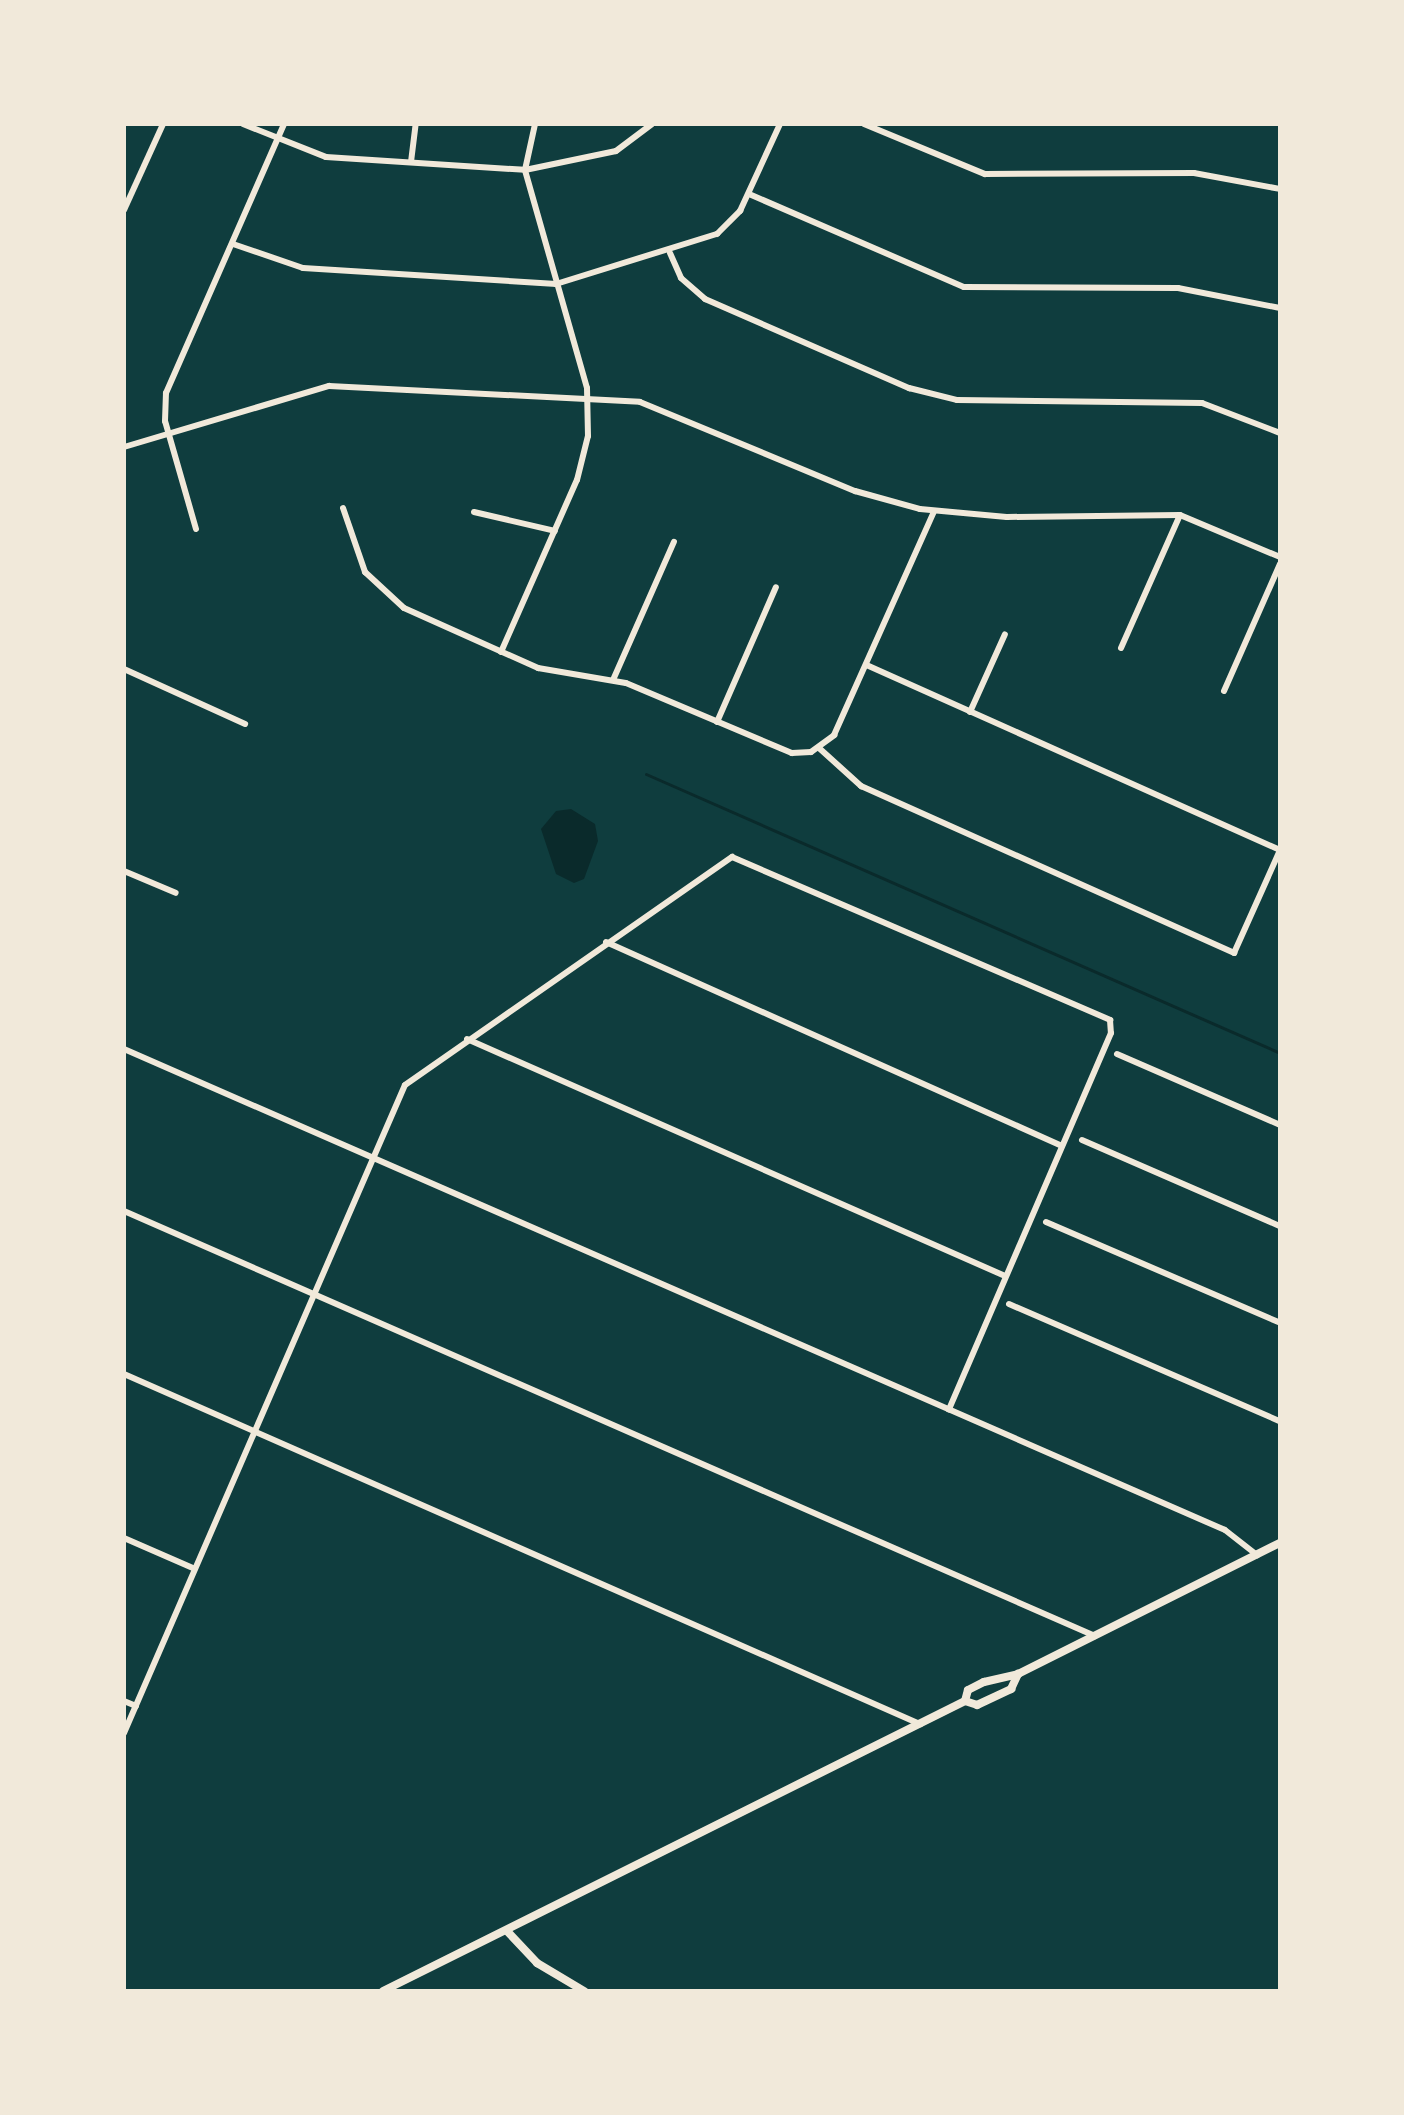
<!DOCTYPE html>
<style>
body{margin:0}
#map{position:relative;width:1404px;height:2115px;overflow:hidden;background:#0f3d3e;font-family:"Fira Sans",sans-serif}
div>[style]{position:absolute}
[style*='--x']{left:calc(var(--x)*1px);top:calc(var(--y)*1px);width:calc(var(--w)*1px);rotate:calc(var(--a)*1deg)}
.water>*{inset:0;background:#0a2a2b}
.stream>*{height:3px;margin:-1.5px;padding:0 1.5px;transform-origin:1.5px;border-radius:1.5px;background:#0a2a2b}
.minor>*{height:6px;margin:-3px;padding:0 3px;transform-origin:3px;border-radius:3px;background:#f1e9da}
.secondary>*{height:8px;margin:-4px;padding:0 4px;transform-origin:4px;border-radius:4px;background:#f1e9da}
span{translate:-50% -50%;white-space:nowrap;text-align:center;line-height:1.15;-webkit-text-stroke:6px #f1e9da;paint-order:stroke}
.frame{position:absolute;inset:0;border:126px solid #f1e9da;pointer-events:none}
</style>
<div id="map">
<div class="water">
<div style="clip-path:polygon(571px 809px,595px 824px,598px 841px,584px 879px,574px 883px,556px 874px,541px 829px,556px 811px)"></div>
</div>
<div class="stream">
<div style="--x:646;--y:774;--w:693;--a:23.75"></div>
</div>
<div class="minor">
<div style="--x:243;--y:124;--w:89;--a:21.7"></div>
<div style="--x:326;--y:157;--w:199;--a:3.7"></div>
<div style="--x:525;--y:170;--w:93;--a:-11.8"></div>
<div style="--x:616;--y:151;--w:45;--a:-36.9"></div>
<div style="--x:864;--y:124;--w:131;--a:22.5"></div>
<div style="--x:985;--y:174;--w:209;--a:-0.3"></div>
<div style="--x:1194;--y:173;--w:87;--a:10.5"></div>
<div style="--x:411;--y:162;--w:38;--a:-83"></div>
<div style="--x:749;--y:194;--w:234;--a:23.4"></div>
<div style="--x:964;--y:287;--w:214;--a:0.3"></div>
<div style="--x:1178;--y:288;--w:104;--a:11.1"></div>
<div style="--x:124;--y:210;--w:94;--a:-65.6"></div>
<div style="--x:233;--y:244;--w:74;--a:18.9"></div>
<div style="--x:303;--y:268;--w:254;--a:3.6"></div>
<div style="--x:556;--y:284;--w:169;--a:-17.3"></div>
<div style="--x:717;--y:234;--w:33;--a:-45"></div>
<div style="--x:740;--y:211;--w:96;--a:-65.3"></div>
<div style="--x:670;--y:253;--w:27;--a:66"></div>
<div style="--x:681;--y:278;--w:32;--a:41"></div>
<div style="--x:705;--y:299;--w:223;--a:23.6"></div>
<div style="--x:909;--y:388;--w:49;--a:14"></div>
<div style="--x:957;--y:400;--w:245;--a:0.7"></div>
<div style="--x:1202;--y:403;--w:84;--a:21"></div>
<div style="--x:124;--y:447;--w:214;--a:-16.6"></div>
<div style="--x:329;--y:386;--w:311;--a:2.9"></div>
<div style="--x:640;--y:402;--w:233;--a:22.5"></div>
<div style="--x:855;--y:491;--w:67;--a:15.5"></div>
<div style="--x:920;--y:509;--w:87;--a:5.3"></div>
<div style="--x:1007;--y:517;--w:173;--a:-0.7"></div>
<div style="--x:1180;--y:515;--w:108;--a:22.8"></div>
<div style="--x:343;--y:508;--w:68;--a:71"></div>
<div style="--x:365;--y:572;--w:53;--a:42.7"></div>
<div style="--x:404;--y:608;--w:147;--a:24.1"></div>
<div style="--x:538;--y:668;--w:89;--a:9.7"></div>
<div style="--x:626;--y:683;--w:180;--a:22.9"></div>
<div style="--x:792;--y:753;--w:19;--a:-3"></div>
<div style="--x:811;--y:752;--w:29;--a:-36"></div>
<div style="--x:834;--y:735;--w:245;--a:-65.9"></div>
<div style="--x:474;--y:512;--w:83;--a:13.2"></div>
<div style="--x:196;--y:529;--w:112;--a:-106"></div>
<div style="--x:165;--y:421;--w:28;--a:-88"></div>
<div style="--x:166;--y:393;--w:294;--a:-66.3"></div>
<div style="--x:1121;--y:648;--w:145;--a:-66.1"></div>
<div style="--x:501;--y:652;--w:188;--a:-66.2"></div>
<div style="--x:577;--y:480;--w:45;--a:-76"></div>
<div style="--x:588;--y:436;--w:48;--a:-91.2"></div>
<div style="--x:587;--y:388;--w:227;--a:-105.9"></div>
<div style="--x:525;--y:170;--w:47;--a:-77.7"></div>
<div style="--x:124;--y:669;--w:133;--a:24.4"></div>
<div style="--x:613;--y:680;--w:151;--a:-66.2"></div>
<div style="--x:1224;--y:691;--w:139;--a:-66.2"></div>
<div style="--x:970;--y:712;--w:85;--a:-65.8"></div>
<div style="--x:717;--y:722;--w:147;--a:-66.4"></div>
<div style="--x:819;--y:748;--w:57;--a:42.1"></div>
<div style="--x:861;--y:786;--w:409;--a:24.1"></div>
<div style="--x:1234;--y:953;--w:113;--a:-65.9"></div>
<div style="--x:1280;--y:850;--w:453;--a:-155.9"></div>
<div style="--x:124;--y:871;--w:56;--a:22.9"></div>
<div style="--x:606;--y:942;--w:499;--a:24.1"></div>
<div style="--x:467;--y:1039;--w:588;--a:23.77"></div>
<div style="--x:124;--y:1049;--w:1201;--a:23.6"></div>
<div style="--x:1225;--y:1530;--w:41;--a:38"></div>
<div style="--x:1117;--y:1054;--w:178;--a:23.5"></div>
<div style="--x:1082;--y:1140;--w:216;--a:23.5"></div>
<div style="--x:124;--y:1211;--w:1060;--a:23.64"></div>
<div style="--x:1046;--y:1222;--w:255;--a:23.3"></div>
<div style="--x:1009;--y:1304;--w:295;--a:23.4"></div>
<div style="--x:124;--y:1374;--w:870;--a:23.74"></div>
<div style="--x:124;--y:1538;--w:77;--a:23.6"></div>
<div style="--x:124;--y:1701;--w:13;--a:23"></div>
<div style="--x:124;--y:1733;--w:706;--a:-66.56"></div>
<div style="--x:405;--y:1085;--w:399;--a:-34.9"></div>
<div style="--x:732;--y:857;--w:412;--a:23.3"></div>
<div style="--x:1110;--y:1020;--w:13;--a:86"></div>
<div style="--x:1111;--y:1033;--w:410;--a:113.3"></div>
</div>
<div class="secondary">
<div style="--x:965;--y:1701;--w:11;--a:-75"></div>
<div style="--x:968;--y:1690;--w:18;--a:-27"></div>
<div style="--x:984;--y:1682;--w:35;--a:-13"></div>
<div style="--x:1018;--y:1674;--w:293;--a:-26.6"></div>
<div style="--x:507;--y:1931;--w:44;--a:46.8"></div>
<div style="--x:537;--y:1963;--w:55;--a:30.8"></div>
<div style="--x:383;--y:1991;--w:650;--a:-26.49"></div>
<div style="--x:965;--y:1701;--w:13;--a:18"></div>
<div style="--x:977;--y:1705;--w:38;--a:-25"></div>
<div style="--x:1011;--y:1689;--w:17;--a:-65"></div>
</div>
<div class="frame"></div>
</div>
